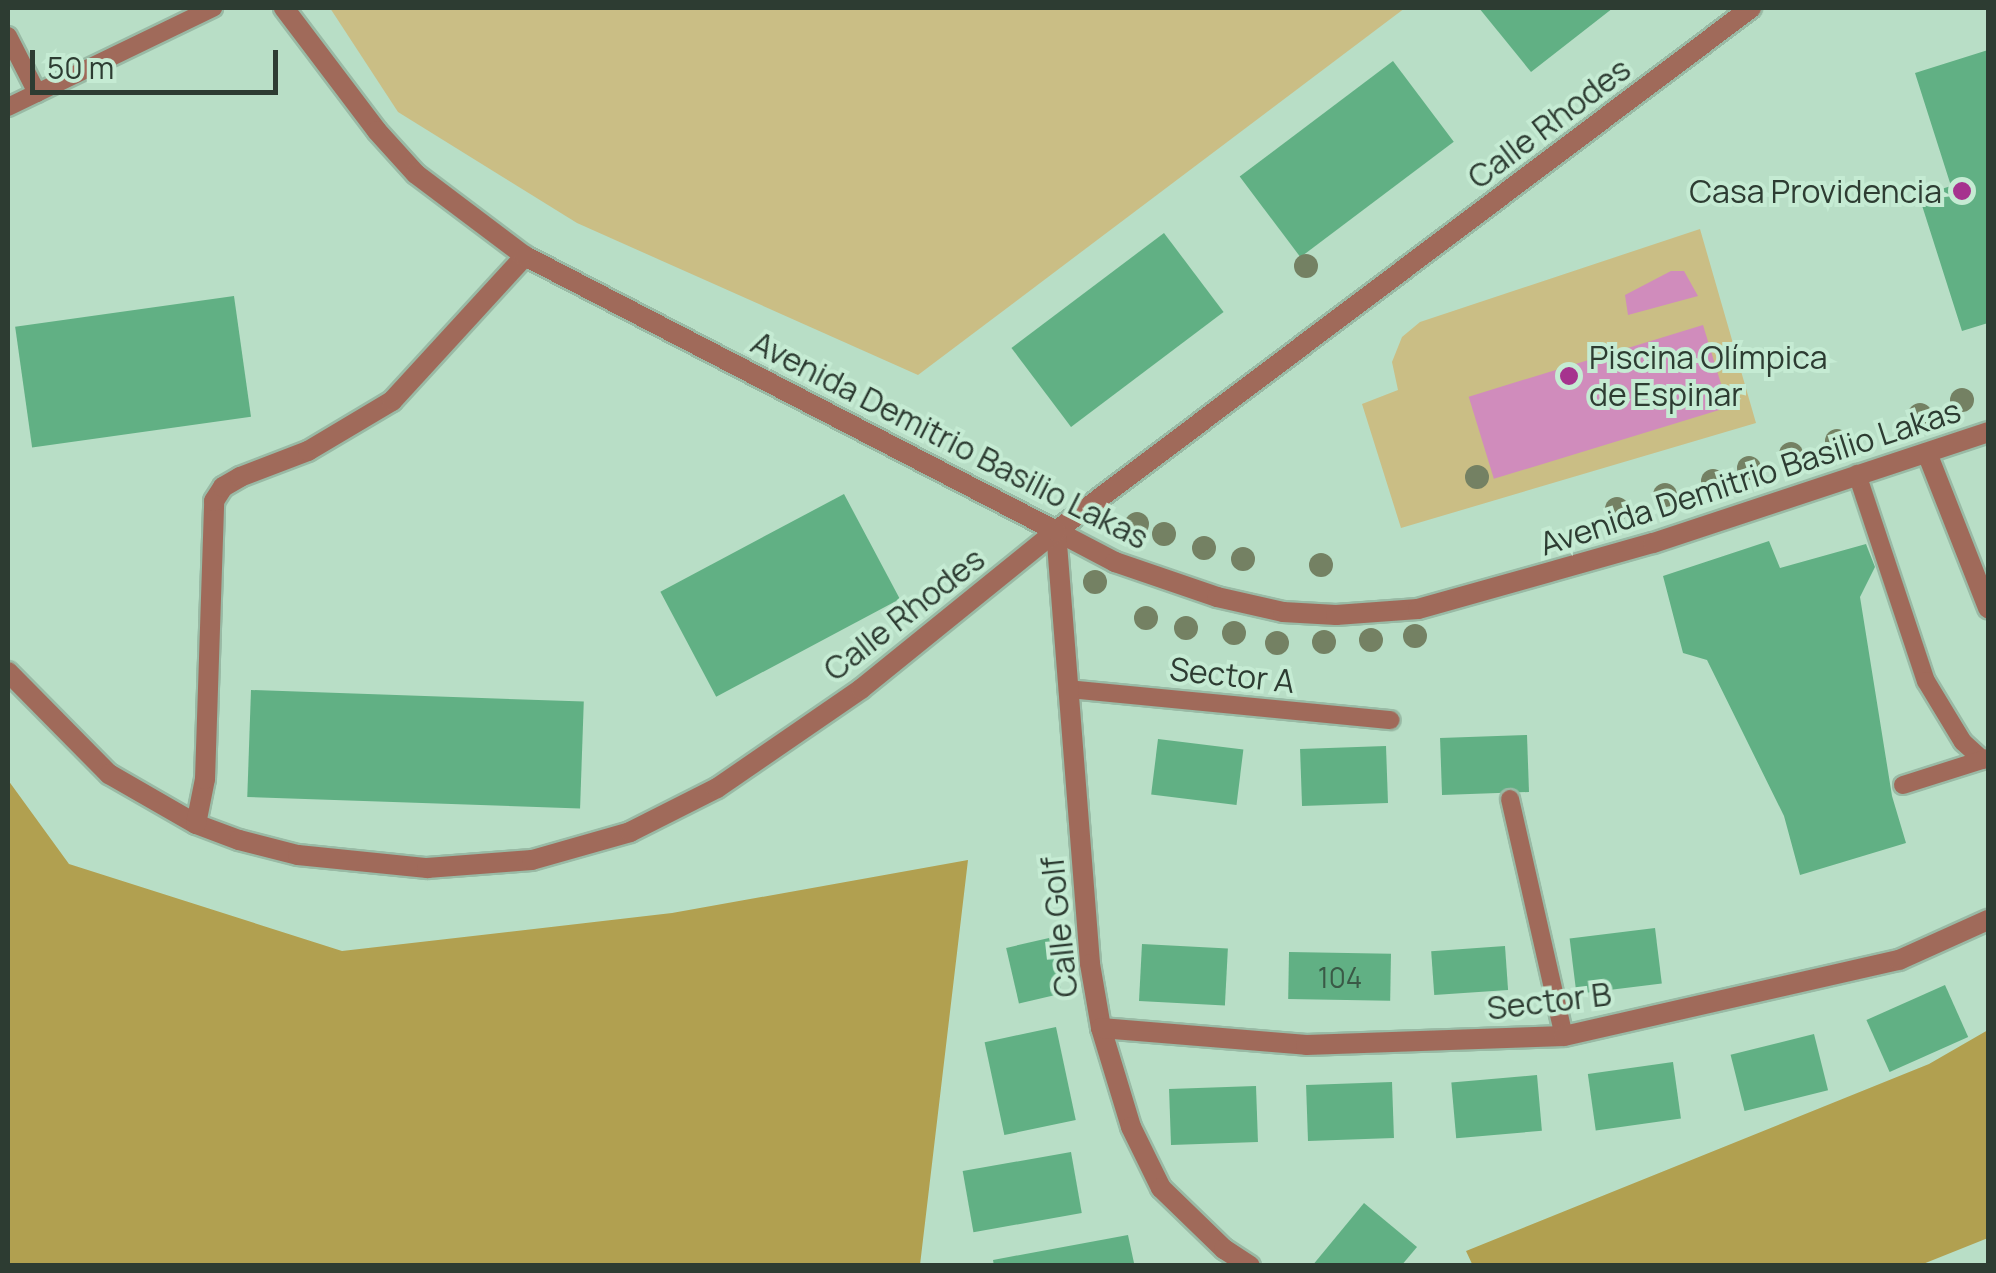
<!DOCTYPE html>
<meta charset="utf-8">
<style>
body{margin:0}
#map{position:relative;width:1996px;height:1273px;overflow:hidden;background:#b8dec6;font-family:Manrope,sans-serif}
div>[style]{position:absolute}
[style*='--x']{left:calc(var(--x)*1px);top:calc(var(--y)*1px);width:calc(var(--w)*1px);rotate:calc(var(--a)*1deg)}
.green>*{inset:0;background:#cabe85}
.forest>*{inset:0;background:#b1a050}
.water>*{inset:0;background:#d08cbc;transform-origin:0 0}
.building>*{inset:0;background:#61b084;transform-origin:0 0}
.roads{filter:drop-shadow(2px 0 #99baa5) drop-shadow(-2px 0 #99baa5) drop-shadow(0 2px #99baa5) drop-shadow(0 -2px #99baa5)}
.service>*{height:18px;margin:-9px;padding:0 9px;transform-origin:9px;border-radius:9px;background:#a06a5a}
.minor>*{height:20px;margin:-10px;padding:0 10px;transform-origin:10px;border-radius:10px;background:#a06a5a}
.tertiary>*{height:20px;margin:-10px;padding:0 10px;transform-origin:10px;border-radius:10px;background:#a06a5a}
.trees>*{width:24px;height:24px;margin:-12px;border-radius:50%;background:#748163}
.dots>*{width:28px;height:28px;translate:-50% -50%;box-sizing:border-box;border:5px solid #c5ebd3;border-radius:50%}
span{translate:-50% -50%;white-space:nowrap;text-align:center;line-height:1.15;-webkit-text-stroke:8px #c5ebd3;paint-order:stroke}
.number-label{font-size:28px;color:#3a5946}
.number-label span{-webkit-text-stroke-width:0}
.street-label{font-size:32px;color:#2d3c32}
.poi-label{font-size:32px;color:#2d3c32}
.right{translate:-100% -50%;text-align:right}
.left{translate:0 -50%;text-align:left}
.frame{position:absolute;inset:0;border:10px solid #2d3c32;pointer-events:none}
.scale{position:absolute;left:30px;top:50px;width:248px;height:45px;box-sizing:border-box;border:5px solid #2d3c32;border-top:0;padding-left:12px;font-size:30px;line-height:35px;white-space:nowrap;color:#2d3c32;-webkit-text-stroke:8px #c5ebd3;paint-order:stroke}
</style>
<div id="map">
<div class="green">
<div style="clip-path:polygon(330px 8px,1405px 8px,918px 375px,577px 223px,398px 112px)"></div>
<div style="clip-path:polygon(1700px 229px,1756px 423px,1401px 528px,1362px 404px,1398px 390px,1392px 362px,1402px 337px,1420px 322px)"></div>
</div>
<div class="forest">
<div style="clip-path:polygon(8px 780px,69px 864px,342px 951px,672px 913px,968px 860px,920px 1265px,8px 1265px)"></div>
<div style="clip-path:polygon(1988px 1030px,1988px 1238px,1918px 1266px,1473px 1266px,1466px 1251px,1929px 1064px)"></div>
</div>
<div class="water">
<div style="clip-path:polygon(1671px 271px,1684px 271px,1698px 296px,1628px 315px,1625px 295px)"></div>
<div style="left:1703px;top:325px;width:86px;height:245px;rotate:73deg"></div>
</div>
<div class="building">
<div style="clip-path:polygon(1479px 8px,1613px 8px,1531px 72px)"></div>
<div style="clip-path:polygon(1988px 50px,1988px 323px,1962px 331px,1919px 196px,1951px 186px,1915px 73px)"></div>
<div style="left:1393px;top:61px;width:101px;height:192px;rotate:53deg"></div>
<div style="left:1164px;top:233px;width:99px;height:191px;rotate:53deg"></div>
<div style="left:234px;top:296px;width:122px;height:221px;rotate:82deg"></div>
<div style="left:844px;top:494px;width:119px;height:208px;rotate:62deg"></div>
<div style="clip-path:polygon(1769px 541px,1780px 568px,1866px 544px,1875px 567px,1860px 597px,1892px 796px,1906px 843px,1800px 875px,1784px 816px,1707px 660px,1683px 653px,1663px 576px)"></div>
<div style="left:251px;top:690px;width:333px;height:107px;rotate:2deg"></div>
<div style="left:1527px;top:735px;width:57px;height:87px;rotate:88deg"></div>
<div style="left:1158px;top:739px;width:86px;height:56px;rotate:7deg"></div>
<div style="left:1386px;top:746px;width:57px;height:86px;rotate:88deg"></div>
<div style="left:1655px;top:928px;width:56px;height:86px;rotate:83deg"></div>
<div style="left:1049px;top:938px;width:57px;height:44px;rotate:77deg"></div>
<div style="left:1142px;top:944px;width:86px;height:57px;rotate:3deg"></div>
<div style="left:1505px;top:946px;width:44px;height:74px;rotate:86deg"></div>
<div style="left:1289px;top:952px;width:102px;height:47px;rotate:1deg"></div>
<div style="left:1945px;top:985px;width:57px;height:86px;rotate:66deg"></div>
<div style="left:1056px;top:1027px;width:95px;height:73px;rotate:78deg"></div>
<div style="left:1814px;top:1034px;width:58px;height:86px;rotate:76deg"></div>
<div style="left:1673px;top:1062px;width:57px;height:86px;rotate:82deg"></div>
<div style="left:1537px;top:1075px;width:56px;height:86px;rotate:85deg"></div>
<div style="left:1392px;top:1082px;width:56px;height:86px;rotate:88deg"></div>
<div style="left:1256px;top:1086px;width:56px;height:87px;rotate:88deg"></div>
<div style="left:1071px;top:1152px;width:62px;height:110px;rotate:80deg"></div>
<div style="clip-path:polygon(1364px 1203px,1417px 1247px,1401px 1266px,1312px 1266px)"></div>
<div style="clip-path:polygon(1128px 1235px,1134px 1263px,994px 1266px,993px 1260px)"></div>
</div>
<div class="roads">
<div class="service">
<div style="--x:8;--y:36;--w:64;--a:63"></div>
<div style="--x:8;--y:107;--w:228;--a:-25.8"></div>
<div style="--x:1857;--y:474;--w:218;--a:71.6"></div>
<div style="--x:1926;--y:681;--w:71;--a:58.8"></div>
<div style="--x:1963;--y:742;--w:27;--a:42"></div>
<div style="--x:1068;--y:689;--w:324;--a:5.5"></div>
<div style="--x:1903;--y:785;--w:89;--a:-17.6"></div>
<div style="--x:1510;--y:799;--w:243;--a:77.2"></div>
</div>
<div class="minor">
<div style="--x:1927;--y:453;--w:167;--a:68.5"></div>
<div style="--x:1056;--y:531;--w:67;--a:27.7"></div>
<div style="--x:1115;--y:562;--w:108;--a:18.9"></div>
<div style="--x:1217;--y:597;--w:68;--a:12.8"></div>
<div style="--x:1283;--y:612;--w:53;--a:3.2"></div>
<div style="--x:1336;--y:615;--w:82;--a:-4.2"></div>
<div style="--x:1418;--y:609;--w:244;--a:-15.7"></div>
<div style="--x:1653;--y:543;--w:353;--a:-18.3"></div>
<div style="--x:1056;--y:531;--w:434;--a:85.5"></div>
<div style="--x:1090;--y:964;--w:65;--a:80.2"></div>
<div style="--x:1101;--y:1028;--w:103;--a:73.1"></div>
<div style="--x:1131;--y:1127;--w:68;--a:63.8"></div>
<div style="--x:1161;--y:1188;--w:88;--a:44.1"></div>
<div style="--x:1224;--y:1249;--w:31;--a:33"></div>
<div style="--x:8;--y:672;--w:144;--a:45.3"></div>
<div style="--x:109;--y:774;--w:100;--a:29.9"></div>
<div style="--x:196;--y:824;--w:46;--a:20.4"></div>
<div style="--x:239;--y:840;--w:61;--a:14.3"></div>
<div style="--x:298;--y:855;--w:130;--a:5.8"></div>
<div style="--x:427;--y:868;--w:105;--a:-4.4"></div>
<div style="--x:532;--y:860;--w:102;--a:-15.9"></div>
<div style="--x:630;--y:832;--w:97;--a:-26.8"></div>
<div style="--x:717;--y:788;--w:175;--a:-34.5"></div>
<div style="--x:861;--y:689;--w:251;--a:-39"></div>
<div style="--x:1056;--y:531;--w:870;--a:-36.96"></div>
<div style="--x:196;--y:824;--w:46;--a:-78.7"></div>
<div style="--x:205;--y:779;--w:278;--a:-88.1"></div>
<div style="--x:214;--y:501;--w:17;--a:-57"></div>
<div style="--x:223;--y:487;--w:20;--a:-30"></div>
<div style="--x:240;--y:477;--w:73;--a:-20.9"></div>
<div style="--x:308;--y:451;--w:98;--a:-30.8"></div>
<div style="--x:392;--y:401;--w:197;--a:-47.5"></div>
<div style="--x:1101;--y:1028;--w:206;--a:4.7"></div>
<div style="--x:1306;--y:1045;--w:258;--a:-2"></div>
<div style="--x:1564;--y:1036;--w:344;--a:-12.8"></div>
<div style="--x:1899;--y:960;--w:98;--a:-24.2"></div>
</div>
<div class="tertiary">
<div style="--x:284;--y:8;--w:154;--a:52.9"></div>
<div style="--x:377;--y:131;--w:58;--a:47.8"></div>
<div style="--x:416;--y:174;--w:136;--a:37"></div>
<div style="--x:525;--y:256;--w:598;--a:27.38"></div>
</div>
</div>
<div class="trees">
<div style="left:1306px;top:266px"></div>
<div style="left:1962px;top:400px"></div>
<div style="left:1920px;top:415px"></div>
<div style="left:1837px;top:441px"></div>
<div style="left:1791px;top:454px"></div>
<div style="left:1749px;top:468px"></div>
<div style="left:1477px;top:477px"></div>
<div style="left:1713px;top:481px"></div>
<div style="left:1665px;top:495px"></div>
<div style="left:1617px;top:509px"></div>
<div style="left:1137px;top:524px"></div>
<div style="left:1164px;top:534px"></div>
<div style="left:1204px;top:548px"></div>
<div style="left:1243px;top:559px"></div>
<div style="left:1321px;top:565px"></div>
<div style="left:1095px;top:582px"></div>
<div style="left:1146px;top:618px"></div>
<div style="left:1186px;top:628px"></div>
<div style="left:1234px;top:633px"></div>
<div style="left:1415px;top:636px"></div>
<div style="left:1371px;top:640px"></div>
<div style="left:1324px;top:642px"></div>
<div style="left:1277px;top:643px"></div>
</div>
<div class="dots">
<div style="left:1962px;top:191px;background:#a6338e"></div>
<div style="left:1569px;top:376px;background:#a6338e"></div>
</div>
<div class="number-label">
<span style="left:1340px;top:977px">104</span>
</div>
<div class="street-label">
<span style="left:1549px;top:123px;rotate:-37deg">Calle Rhodes</span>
<span style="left:950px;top:440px;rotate:27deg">Avenida Demitrio Basilio Lakas</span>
<span style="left:1750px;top:477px;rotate:-18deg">Avenida Demitrio Basilio Lakas</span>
<span style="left:904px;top:614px;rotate:-38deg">Calle Rhodes</span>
<span style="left:1232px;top:675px;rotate:6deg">Sector A</span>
<span style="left:1059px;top:927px;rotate:-96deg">Calle Golf</span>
<span style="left:1549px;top:1001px;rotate:-7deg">Sector B</span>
</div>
<div class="poi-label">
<span class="right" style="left:1942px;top:191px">Casa Providencia</span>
<span class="left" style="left:1589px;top:376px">Piscina Olímpica<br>de Espinar</span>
</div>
<div class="frame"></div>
<div class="scale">50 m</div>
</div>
